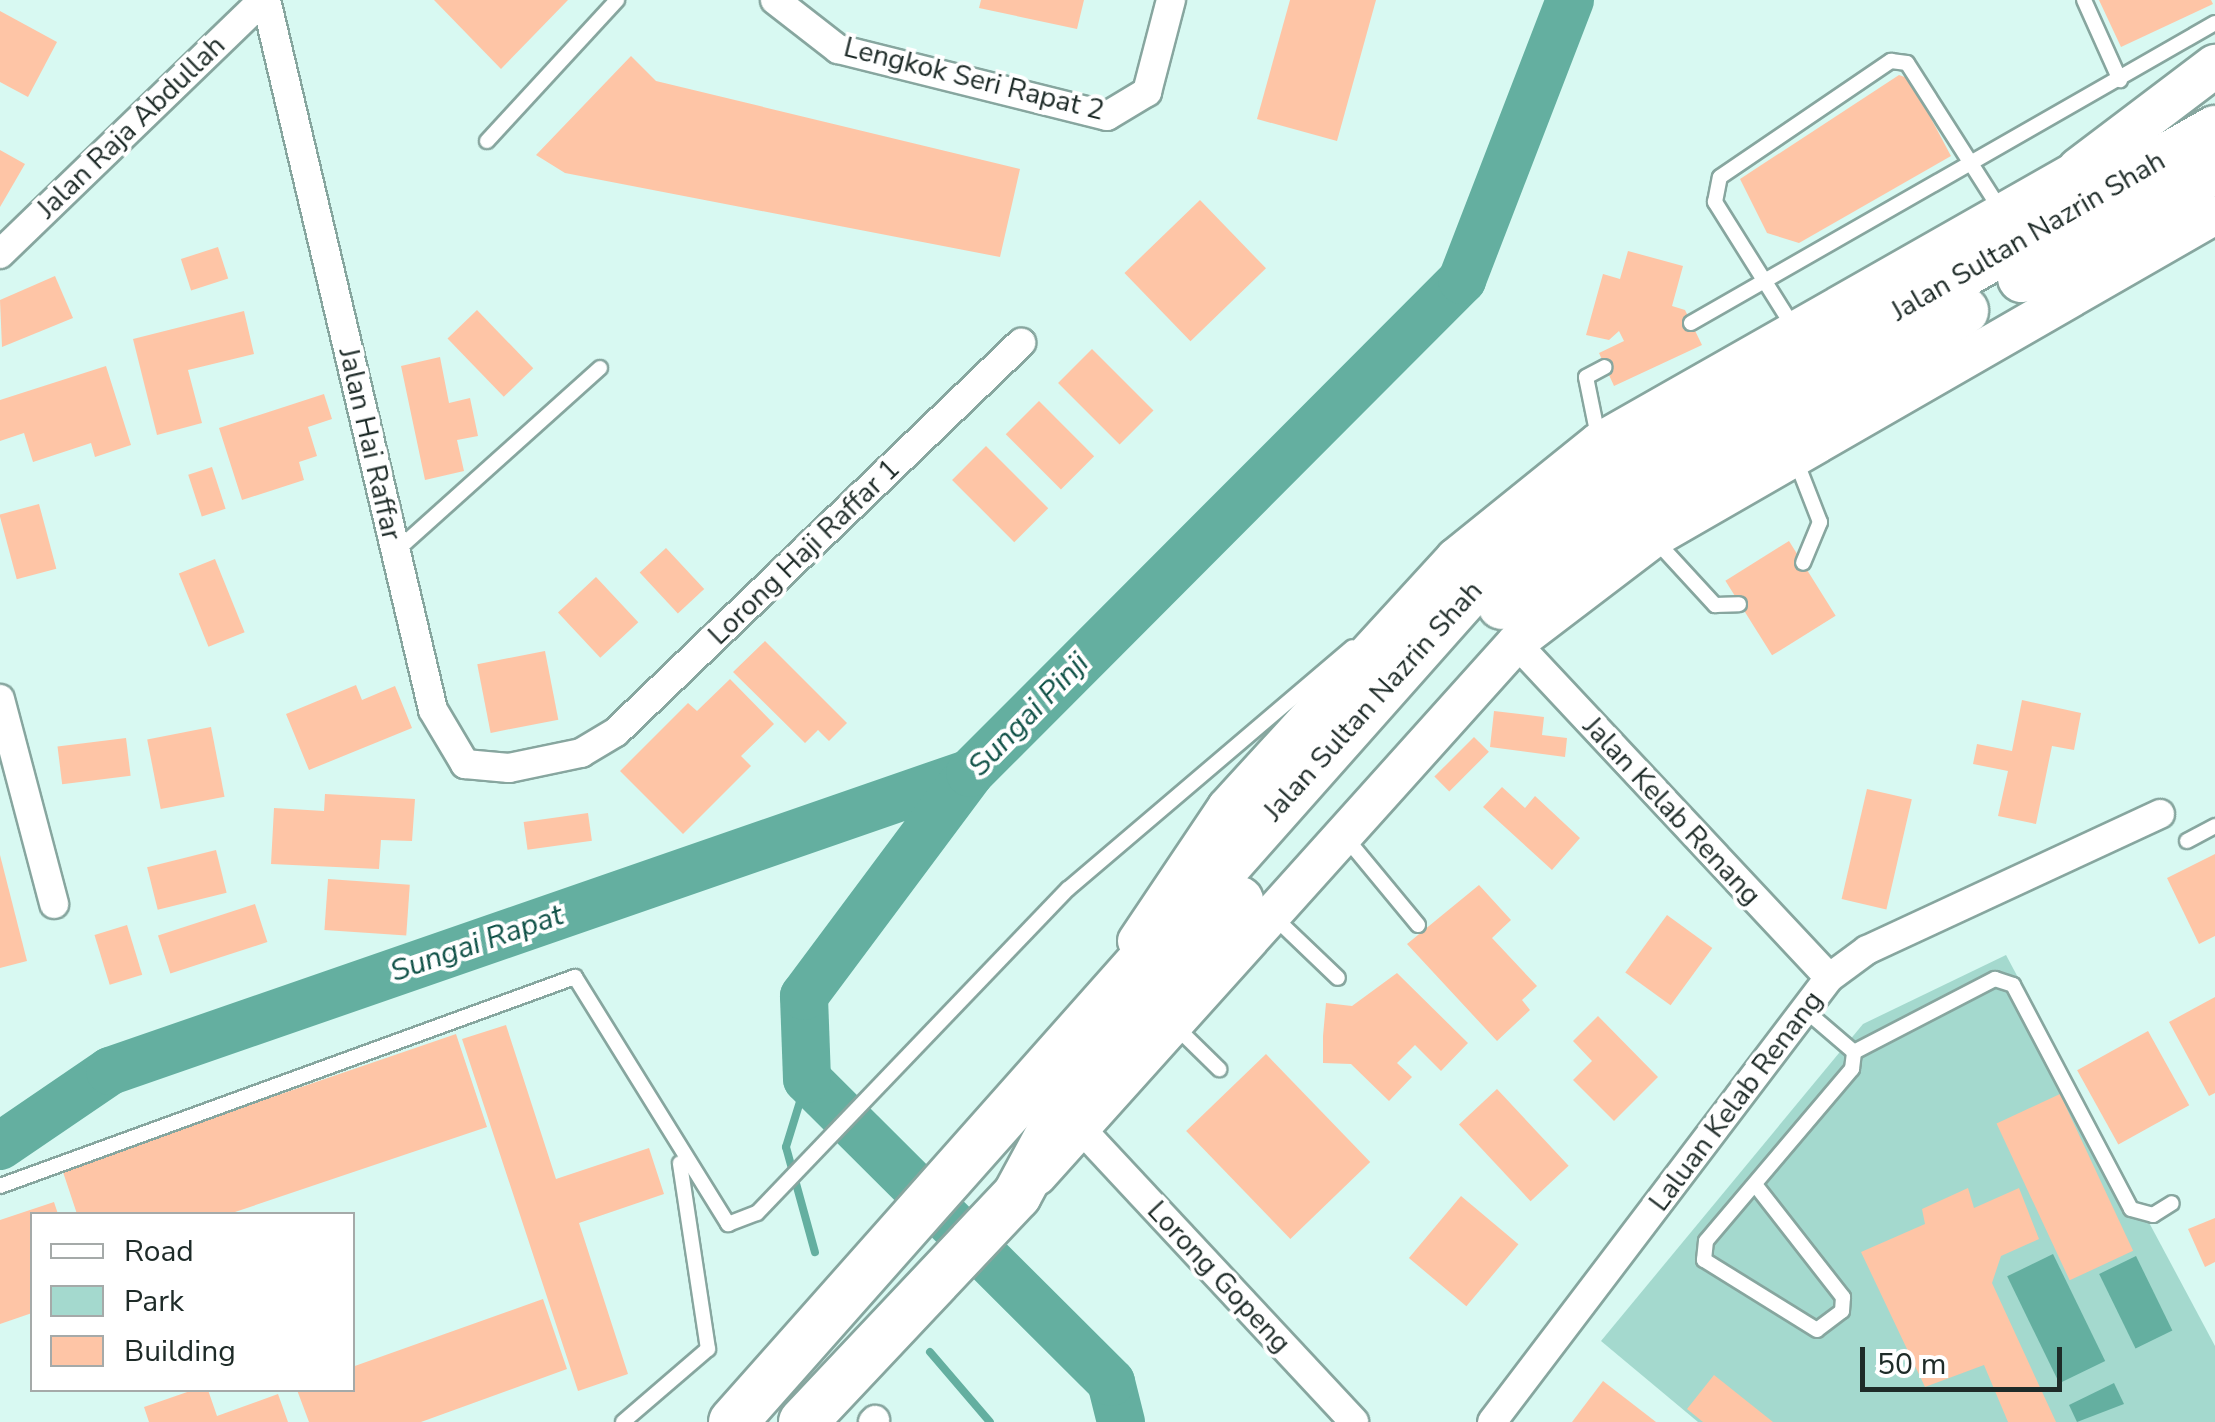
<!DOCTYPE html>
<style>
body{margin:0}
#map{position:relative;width:2215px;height:1422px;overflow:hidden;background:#d8f9f2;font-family:"Nunito Sans",sans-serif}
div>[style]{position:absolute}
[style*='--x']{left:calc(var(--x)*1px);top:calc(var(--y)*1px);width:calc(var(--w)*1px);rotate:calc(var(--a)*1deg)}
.green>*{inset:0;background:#a4d9ce}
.water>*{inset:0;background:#64afa0;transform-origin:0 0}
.stream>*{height:8px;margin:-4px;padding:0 4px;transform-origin:4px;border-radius:4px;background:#64afa0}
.river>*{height:48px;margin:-24px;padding:0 24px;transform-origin:24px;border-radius:24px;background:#64afa0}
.building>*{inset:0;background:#fec5a6;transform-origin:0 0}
.roads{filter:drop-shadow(2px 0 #87a69f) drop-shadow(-2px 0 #87a69f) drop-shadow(0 2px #87a69f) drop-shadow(0 -2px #87a69f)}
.lane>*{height:14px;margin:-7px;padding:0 7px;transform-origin:7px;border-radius:7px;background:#fff}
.street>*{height:28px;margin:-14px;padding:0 14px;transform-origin:14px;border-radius:14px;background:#fff}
.secondary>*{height:38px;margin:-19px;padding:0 19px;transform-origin:19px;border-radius:19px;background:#fff}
.primary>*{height:42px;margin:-21px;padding:0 21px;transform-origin:21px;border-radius:21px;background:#fff}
.highway>*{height:48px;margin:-24px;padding:0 24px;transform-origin:24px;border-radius:24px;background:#fff}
span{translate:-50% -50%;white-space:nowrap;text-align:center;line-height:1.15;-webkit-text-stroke:8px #fff;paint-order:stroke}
.street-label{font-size:28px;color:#1e2b28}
.water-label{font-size:30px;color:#115248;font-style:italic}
.legend{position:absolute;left:30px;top:1212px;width:325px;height:180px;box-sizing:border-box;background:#fff;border:2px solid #a5aaa9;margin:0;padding:12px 18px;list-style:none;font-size:30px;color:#1e2b28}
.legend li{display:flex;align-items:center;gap:20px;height:50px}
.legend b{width:50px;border:2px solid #a5aaa9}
.scale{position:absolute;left:1860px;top:1347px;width:202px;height:45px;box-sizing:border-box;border:5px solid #1e2b28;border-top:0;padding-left:12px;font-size:30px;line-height:35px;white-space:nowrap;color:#1e2b28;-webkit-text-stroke:8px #fff;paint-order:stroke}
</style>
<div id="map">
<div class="green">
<div style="clip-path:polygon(2006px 955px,2215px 1346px,2215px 1422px,1698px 1422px,1601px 1341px,1863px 1024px)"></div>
</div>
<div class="water">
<div style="left:2053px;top:1254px;width:119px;height:51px;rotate:64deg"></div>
<div style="left:2136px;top:1256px;width:83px;height:41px;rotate:64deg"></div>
<div style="clip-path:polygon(2114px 1383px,2124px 1404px,2077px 1422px,2069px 1405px)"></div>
</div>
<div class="stream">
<div style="--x:807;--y:1079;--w:71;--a:107.2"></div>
<div style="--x:786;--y:1147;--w:109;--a:74.6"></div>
<div style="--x:930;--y:1352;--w:92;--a:49.4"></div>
</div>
<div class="river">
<div style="--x:0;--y:1146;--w:133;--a:-34.3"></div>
<div style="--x:110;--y:1071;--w:910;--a:-19.11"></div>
<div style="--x:1121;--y:1422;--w:41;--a:-104"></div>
<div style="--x:1111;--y:1382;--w:429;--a:-135.1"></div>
<div style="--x:807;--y:1079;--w:83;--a:-92.1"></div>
<div style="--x:804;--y:996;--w:278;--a:-53.3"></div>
<div style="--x:970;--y:773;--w:697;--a:-45.06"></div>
<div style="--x:1462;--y:280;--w:300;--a:-68.9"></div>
</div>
<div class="building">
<div style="clip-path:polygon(434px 0,568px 0,501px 69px)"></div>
<div style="clip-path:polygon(981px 0,1084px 0,1077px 29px,979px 8px)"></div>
<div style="clip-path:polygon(1290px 0,1376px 0,1337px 141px,1257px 119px)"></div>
<div style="clip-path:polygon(2099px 0,2211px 0,2213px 4px,2121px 47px)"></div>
<div style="clip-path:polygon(0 11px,57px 42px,28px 97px,0 82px)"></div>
<div style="clip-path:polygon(631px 56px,656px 81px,1020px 169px,1000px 257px,565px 173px,536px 155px)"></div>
<div style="clip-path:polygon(1899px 75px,1910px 79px,1951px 156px,1799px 243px,1767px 233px,1740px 179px)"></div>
<div style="clip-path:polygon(0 150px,25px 164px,0 207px)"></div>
<div style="left:1200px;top:200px;width:95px;height:105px;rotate:46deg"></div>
<div style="left:218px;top:247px;width:33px;height:39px;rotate:72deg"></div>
<div style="clip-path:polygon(1628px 251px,1683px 266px,1672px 306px,1685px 310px,1702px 345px,1614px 386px,1599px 353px,1624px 341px,1619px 331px,1609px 340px,1586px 335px,1603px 274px,1620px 279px)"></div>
<div style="clip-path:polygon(55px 276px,73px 318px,2px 347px,0 300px)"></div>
<div style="left:477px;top:310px;width:81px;height:41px;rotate:46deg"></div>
<div style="clip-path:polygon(244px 311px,254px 354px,188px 370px,202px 423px,157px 435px,133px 339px)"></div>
<div style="left:1092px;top:349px;width:87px;height:48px;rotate:45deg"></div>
<div style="clip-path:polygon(440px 357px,449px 403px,470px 398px,478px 436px,457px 440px,464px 471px,425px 480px,401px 366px)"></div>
<div style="clip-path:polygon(106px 366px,131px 445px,95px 457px,91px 443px,33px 462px,24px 433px,0 441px,0 400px)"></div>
<div style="clip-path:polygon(324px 394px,332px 419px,308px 427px,317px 456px,299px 462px,304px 480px,242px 500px,219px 428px)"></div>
<div style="left:1039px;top:401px;width:78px;height:47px;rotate:45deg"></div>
<div style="left:986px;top:446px;width:88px;height:48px;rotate:45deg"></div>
<div style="left:212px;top:467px;width:44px;height:25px;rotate:72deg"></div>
<div style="left:39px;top:504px;width:67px;height:41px;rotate:75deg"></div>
<div style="left:1789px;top:541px;width:88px;height:75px;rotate:58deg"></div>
<div style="left:666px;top:548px;width:56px;height:36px;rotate:47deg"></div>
<div style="left:215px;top:559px;width:79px;height:39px;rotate:68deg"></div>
<div style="left:596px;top:577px;width:62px;height:52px;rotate:47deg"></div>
<div style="clip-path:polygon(765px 641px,847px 723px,829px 741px,818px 730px,805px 743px,733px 672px)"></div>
<div style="left:545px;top:651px;width:70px;height:69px;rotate:79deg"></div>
<div style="clip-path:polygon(730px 679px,774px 724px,741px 756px,751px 766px,683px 834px,620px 771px,688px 703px,697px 711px)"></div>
<div style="clip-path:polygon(356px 685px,362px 700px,395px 686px,412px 728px,309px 770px,286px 714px)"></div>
<div style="clip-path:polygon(2022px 700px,2081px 713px,2074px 750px,2052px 746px,2036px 824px,1998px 816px,2008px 771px,1973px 764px,1977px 744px,2012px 751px)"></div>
<div style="clip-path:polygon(1494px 711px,1544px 717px,1542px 735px,1567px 738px,1565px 757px,1490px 747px)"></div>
<div style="left:211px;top:727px;width:71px;height:65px;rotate:79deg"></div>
<div style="left:1474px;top:737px;width:21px;height:56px;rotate:45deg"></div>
<div style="left:126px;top:738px;width:38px;height:69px;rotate:83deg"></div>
<div style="clip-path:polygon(1502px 787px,1525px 808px,1535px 796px,1580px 838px,1552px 870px,1483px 807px)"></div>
<div style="left:1867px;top:789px;width:46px;height:113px;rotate:13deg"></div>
<div style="clip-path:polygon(325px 794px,415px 799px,412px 841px,381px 840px,379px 869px,271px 864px,274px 808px,324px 811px)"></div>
<div style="left:588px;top:813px;width:28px;height:65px;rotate:82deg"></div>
<div style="left:216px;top:850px;width:44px;height:71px;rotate:76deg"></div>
<div style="clip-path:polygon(2215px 854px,2215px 936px,2199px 944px,2167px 878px)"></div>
<div style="clip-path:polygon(0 855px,27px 961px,0 968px)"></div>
<div style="left:328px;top:879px;width:82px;height:51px;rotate:4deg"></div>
<div style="clip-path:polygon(1479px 885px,1511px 920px,1492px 938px,1537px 986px,1522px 1000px,1530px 1010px,1497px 1041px,1407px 944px)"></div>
<div style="left:255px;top:904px;width:40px;height:102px;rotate:72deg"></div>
<div style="left:1667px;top:915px;width:56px;height:71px;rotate:36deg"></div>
<div style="left:127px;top:925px;width:52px;height:34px;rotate:73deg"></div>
<div style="clip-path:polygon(1397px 973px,1468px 1043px,1441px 1071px,1415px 1045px,1397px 1063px,1412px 1077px,1389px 1101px,1351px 1064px,1323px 1063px,1323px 1036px,1326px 1003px,1352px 1006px)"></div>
<div style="clip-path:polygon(2215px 997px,2215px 1093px,2209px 1096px,2169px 1022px)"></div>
<div style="clip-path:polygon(1598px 1016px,1658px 1077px,1614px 1121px,1573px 1080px,1592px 1061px,1573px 1041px)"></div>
<div style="clip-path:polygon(506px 1025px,556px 1179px,649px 1148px,664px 1194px,579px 1223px,628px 1374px,578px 1391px,462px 1039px)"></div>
<div style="left:2148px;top:1031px;width:85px;height:81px;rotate:61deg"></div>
<div style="clip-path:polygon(456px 1034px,487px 1127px,229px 1214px,77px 1214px,62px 1169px)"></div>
<div style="left:1266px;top:1054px;width:150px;height:111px;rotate:46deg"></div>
<div style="left:1497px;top:1089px;width:105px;height:52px;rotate:47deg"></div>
<div style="left:2060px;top:1094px;width:173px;height:70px;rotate:65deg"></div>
<div style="clip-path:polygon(1968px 1188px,1974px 1208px,2019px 1188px,2039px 1239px,2001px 1256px,1992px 1283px,2056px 1422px,2008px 1422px,1984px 1365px,1925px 1387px,1861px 1252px,1925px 1224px,1922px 1209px)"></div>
<div style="left:1461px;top:1196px;width:75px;height:81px;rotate:40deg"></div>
<div style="clip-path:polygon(54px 1202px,58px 1214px,32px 1214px,32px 1313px,0 1324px,0 1220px)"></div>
<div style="clip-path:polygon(2215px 1218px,2215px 1262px,2205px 1267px,2188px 1229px)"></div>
<div style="clip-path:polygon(543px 1299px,567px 1369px,421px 1422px,309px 1422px,297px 1390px,352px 1390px,352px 1367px)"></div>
<div style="clip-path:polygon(1714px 1375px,1773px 1422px,1703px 1422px,1687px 1409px)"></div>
<div style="clip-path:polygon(1603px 1381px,1656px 1422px,1572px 1422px)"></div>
<div style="clip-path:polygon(193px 1390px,208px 1390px,217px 1416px,278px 1394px,288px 1422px,149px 1422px,144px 1407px)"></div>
</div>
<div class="roads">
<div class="lane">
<div style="--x:2084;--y:0;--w:88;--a:65.8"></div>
<div style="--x:487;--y:141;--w:192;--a:-47.3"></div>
<div style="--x:1691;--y:323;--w:604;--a:-29.79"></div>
<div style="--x:1794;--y:328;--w:149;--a:-122.1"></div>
<div style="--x:1715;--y:202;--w:25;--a:-79"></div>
<div style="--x:1720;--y:177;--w:207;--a:-34.2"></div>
<div style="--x:1891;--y:61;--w:16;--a:7"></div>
<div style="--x:1907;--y:63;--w:177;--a:57.5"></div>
<div style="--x:1599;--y:441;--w:65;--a:-101.5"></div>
<div style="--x:1586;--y:377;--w:21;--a:-28"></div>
<div style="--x:1795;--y:458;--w:69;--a:68.7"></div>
<div style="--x:1820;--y:522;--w:44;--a:112.5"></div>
<div style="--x:1657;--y:542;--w:86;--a:47.4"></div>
<div style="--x:1715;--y:605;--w:24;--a:-2"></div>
<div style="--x:396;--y:551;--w:274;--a:-41.9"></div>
<div style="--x:1346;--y:838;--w:113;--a:50.4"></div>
<div style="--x:2187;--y:841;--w:32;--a:-28"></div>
<div style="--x:1272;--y:915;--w:91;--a:43.7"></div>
<div style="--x:1175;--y:1026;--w:62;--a:44.3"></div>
<div style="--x:1854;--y:1052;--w:159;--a:-27.4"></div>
<div style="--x:1995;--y:979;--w:19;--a:18"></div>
<div style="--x:2013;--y:985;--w:253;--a:62.2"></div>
<div style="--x:2131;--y:1209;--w:23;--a:15"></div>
<div style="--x:2153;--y:1215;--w:22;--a:-32"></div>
<div style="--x:0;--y:1186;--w:612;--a:-19.98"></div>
<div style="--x:575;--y:977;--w:291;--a:58.2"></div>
<div style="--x:728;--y:1224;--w:31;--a:-21"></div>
<div style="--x:757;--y:1213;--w:449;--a:-46.2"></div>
<div style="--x:1068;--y:889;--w:373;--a:-40.4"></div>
<div style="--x:1757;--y:1187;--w:140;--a:52"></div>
<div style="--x:1843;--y:1297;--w:14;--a:94"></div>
<div style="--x:1842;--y:1311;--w:31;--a:143"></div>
<div style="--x:1817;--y:1330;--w:133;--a:-148.2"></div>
<div style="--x:1704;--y:1260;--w:19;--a:-84"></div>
<div style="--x:1706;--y:1241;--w:226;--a:-49.7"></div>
<div style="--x:1852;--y:1069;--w:17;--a:-83"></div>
<div style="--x:1854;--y:1052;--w:65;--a:-139.4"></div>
<div style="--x:623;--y:1422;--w:112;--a:-40.7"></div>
<div style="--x:708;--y:1349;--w:188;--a:-98.6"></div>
</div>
<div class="street">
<div style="--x:266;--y:0;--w:729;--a:76.76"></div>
<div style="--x:433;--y:710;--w:63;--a:59.3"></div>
<div style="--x:465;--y:764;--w:44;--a:5.2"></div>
<div style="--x:509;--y:768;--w:74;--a:-11.8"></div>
<div style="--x:581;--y:753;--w:41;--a:-31"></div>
<div style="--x:616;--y:732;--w:562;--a:-43.85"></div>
<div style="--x:775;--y:0;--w:80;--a:37.9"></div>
<div style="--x:838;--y:49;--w:277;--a:14"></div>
<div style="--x:1107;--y:116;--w:47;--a:-31"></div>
<div style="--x:1147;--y:92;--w:95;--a:-75.4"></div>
<div style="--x:0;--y:254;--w:366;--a:-44"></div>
<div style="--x:1516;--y:643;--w:458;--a:46.9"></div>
<div style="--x:0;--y:699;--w:212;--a:75.2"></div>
<div style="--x:1084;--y:1132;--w:396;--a:47"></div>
<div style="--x:873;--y:1422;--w:3;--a:-45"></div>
<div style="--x:1492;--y:1422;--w:557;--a:-52.8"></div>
<div style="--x:1829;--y:978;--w:47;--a:-36.4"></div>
<div style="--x:1867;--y:950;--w:323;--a:-24.9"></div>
</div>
<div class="secondary">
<div style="--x:1137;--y:941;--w:161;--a:-56.1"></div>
<div style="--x:1227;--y:807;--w:338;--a:-47.5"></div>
<div style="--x:1455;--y:558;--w:185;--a:-38.9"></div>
<div style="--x:1599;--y:442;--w:581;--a:-29.61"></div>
<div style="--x:1037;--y:1176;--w:717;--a:-48.05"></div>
<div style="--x:1516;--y:643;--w:173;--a:-37.3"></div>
<div style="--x:1654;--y:538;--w:647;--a:-29.93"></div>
</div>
<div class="primary">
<div style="--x:2079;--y:169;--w:171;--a:-37.1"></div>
</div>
<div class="highway">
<div style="--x:2022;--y:278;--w:222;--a:-29.5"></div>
<div style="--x:1502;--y:605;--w:162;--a:-37.7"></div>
<div style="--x:1630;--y:506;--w:387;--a:-30.3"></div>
<div style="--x:733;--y:1422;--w:1111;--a:-48.43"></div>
<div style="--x:1470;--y:591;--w:87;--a:-40.8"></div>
<div style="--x:1536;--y:534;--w:204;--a:-34"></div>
<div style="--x:1705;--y:420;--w:587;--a:-29.62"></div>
<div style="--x:803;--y:1422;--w:312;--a:-46.7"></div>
<div style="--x:1017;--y:1195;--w:82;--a:-61.6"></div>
<div style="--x:1056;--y:1123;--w:288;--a:-50.5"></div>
</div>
</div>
<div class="street-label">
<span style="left:974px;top:79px;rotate:14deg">Lengkok Seri Rapat 2</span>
<span style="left:131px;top:127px;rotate:-44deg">Jalan Raja Abdullah</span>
<span style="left:2028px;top:236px;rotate:-30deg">Jalan Sultan Nazrin Shah</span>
<span style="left:370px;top:444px;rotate:77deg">Jalan Hai Raffar</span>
<span style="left:804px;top:552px;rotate:-44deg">Lorong Haji Raffar 1</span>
<span style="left:1373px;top:701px;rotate:-48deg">Jalan Sultan Nazrin Shah</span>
<span style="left:1672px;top:811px;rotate:47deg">Jalan Kelab Renang</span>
<span style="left:1736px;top:1101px;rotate:-53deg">Laluan Kelab Renang</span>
<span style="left:1219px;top:1277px;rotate:47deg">Lorong Gopeng</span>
</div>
<div class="water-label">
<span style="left:1029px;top:715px;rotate:-46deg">Sungai Pinji</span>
<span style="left:477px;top:944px;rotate:-19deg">Sungai Rapat</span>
</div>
<ul class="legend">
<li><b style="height:12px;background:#fff"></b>Road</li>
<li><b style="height:28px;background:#a4d9ce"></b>Park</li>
<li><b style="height:28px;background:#fec5a6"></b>Building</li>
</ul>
<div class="scale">50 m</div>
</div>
